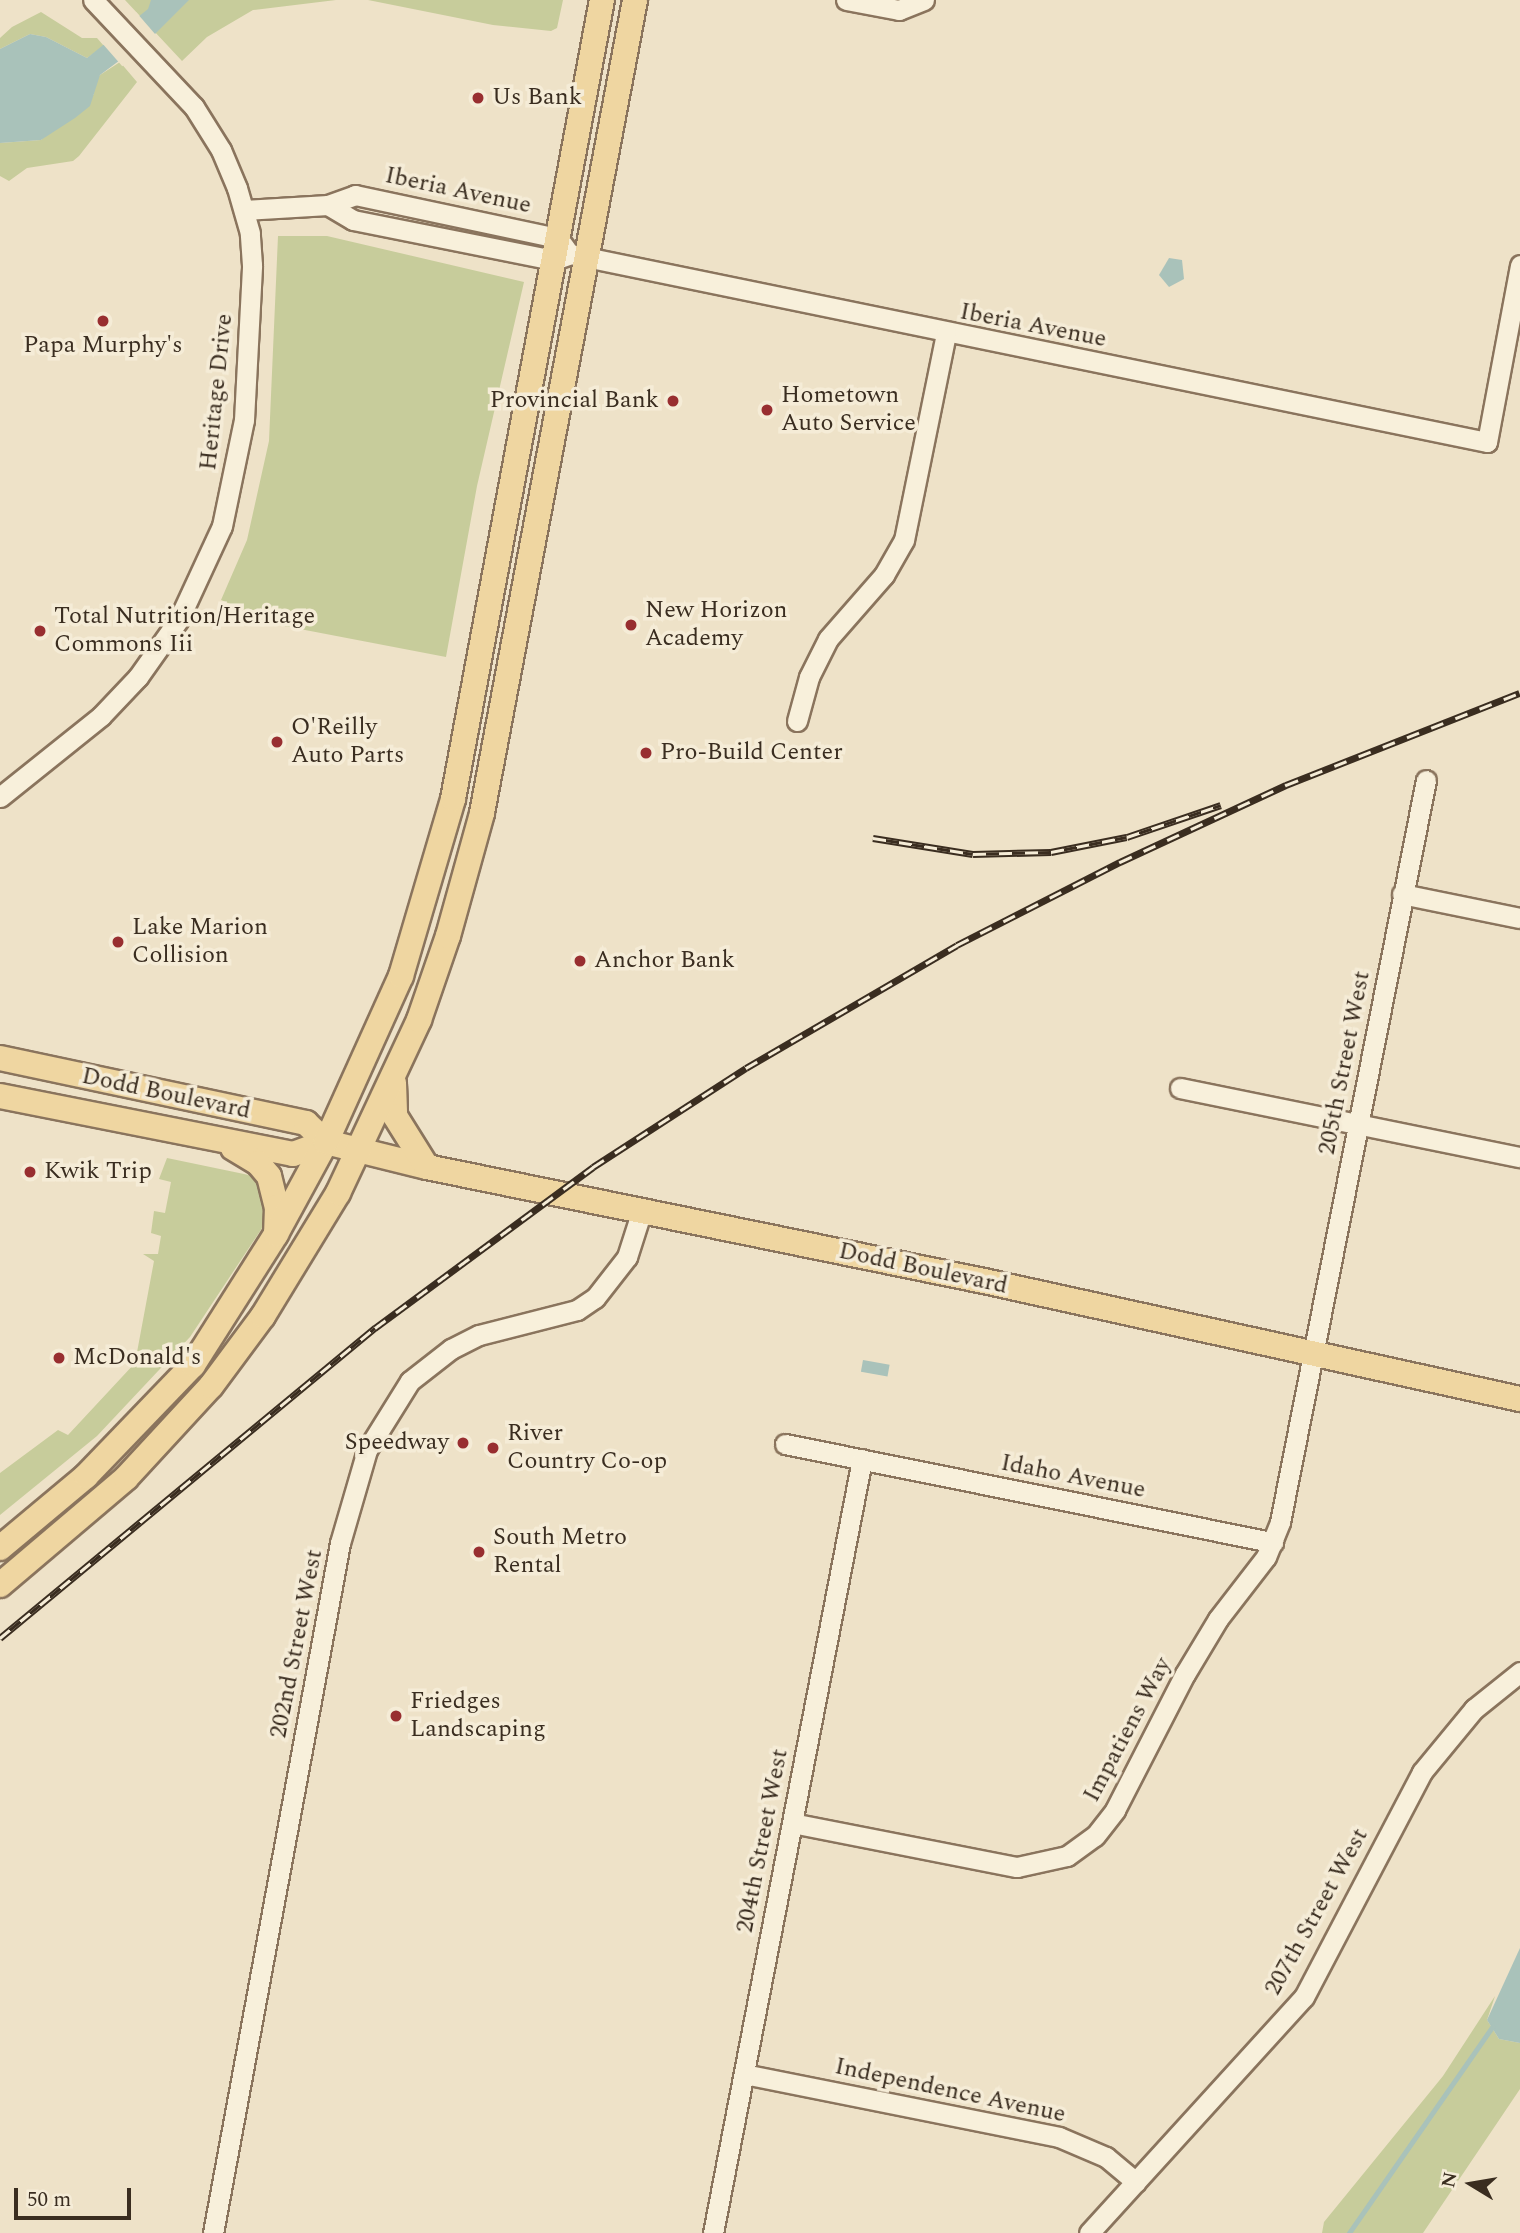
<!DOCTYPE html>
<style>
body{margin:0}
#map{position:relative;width:1520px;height:2233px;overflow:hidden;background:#eee2c8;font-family:Spectral,serif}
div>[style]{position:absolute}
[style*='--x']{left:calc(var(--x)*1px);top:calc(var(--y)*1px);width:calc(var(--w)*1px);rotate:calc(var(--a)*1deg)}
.green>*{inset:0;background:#c7cc9b}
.water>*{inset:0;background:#a9c2ba;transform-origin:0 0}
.pier>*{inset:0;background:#eee2c8;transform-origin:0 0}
.stream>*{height:4.5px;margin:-2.25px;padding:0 2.25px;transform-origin:2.25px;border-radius:2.25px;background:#a9c2ba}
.roads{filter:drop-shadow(2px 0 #8a745d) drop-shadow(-2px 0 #8a745d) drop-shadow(0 2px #8a745d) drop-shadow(0 -2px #8a745d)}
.minor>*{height:19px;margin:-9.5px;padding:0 9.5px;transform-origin:9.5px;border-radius:9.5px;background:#f8f0db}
.major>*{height:24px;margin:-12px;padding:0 12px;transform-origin:12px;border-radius:12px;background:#efd6a1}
.rail>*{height:7px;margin-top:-3.5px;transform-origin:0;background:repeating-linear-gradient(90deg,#f5ecd7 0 13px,#3a2d20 0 26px);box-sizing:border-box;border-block:2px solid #3a2d20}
.dots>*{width:19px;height:19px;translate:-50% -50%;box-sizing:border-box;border:4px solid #f5ecd7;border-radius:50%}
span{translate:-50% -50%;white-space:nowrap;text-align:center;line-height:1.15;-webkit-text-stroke:7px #f5ecd7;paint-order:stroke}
.poi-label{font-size:24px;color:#3a2d20}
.left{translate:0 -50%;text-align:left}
.right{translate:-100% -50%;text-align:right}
.street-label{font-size:24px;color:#3a2d20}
.north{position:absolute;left:1436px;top:2149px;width:70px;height:70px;-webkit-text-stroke:5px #f5ecd7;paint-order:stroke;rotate:281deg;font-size:19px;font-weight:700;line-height:28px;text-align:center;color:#3a2d20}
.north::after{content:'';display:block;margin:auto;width:24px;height:32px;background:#3a2d20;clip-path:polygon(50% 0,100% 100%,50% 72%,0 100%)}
.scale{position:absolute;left:14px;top:2188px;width:117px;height:32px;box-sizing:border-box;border:4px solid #3a2d20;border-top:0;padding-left:9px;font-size:21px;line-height:24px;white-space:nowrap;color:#3a2d20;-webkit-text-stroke:5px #f5ecd7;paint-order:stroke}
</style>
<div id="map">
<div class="green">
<div style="clip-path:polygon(125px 0,336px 0,253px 10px,207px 37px,182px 61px)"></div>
<div style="clip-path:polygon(368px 0,563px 0,557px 28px,551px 31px,493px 25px)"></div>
<div style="clip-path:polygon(41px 12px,82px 38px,97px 38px,104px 46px,87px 58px,46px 37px,30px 34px,0 49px,0 38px,12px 27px)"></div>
<div style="clip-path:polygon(120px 62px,137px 82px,79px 156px,73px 161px,27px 168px,9px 181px,0 176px,0 143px,41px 140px,94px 94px,93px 84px,100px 75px)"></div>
<div style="clip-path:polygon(278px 236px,327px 236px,524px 282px,477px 486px,446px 657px,279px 625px,221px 600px,247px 540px,269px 441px)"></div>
<div style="clip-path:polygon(167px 1158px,258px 1177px,270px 1216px,190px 1337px,97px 1436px,0 1515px,0 1473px,58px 1430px,68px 1435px,135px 1363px,154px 1261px,143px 1254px,158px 1254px,161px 1236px,151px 1233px,154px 1211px,165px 1213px,171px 1182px,159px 1179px)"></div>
<div style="clip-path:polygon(1495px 1996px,1487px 2020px,1499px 2039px,1520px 2043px,1520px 2089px,1423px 2233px,1322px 2233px,1324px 2222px,1443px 2076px)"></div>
</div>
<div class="water">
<div style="clip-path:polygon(151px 0,189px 0,155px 34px,100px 75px,90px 106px,75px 118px,41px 140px,0 143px,0 49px,30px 34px,46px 37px,87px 58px,148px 9px)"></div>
<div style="clip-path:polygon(1169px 258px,1182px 260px,1184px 279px,1169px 287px,1159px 275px)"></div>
<div style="left:863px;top:1360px;width:27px;height:12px;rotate:10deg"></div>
<div style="clip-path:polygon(1520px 1948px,1520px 2043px,1499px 2039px,1487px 2020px)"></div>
</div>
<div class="pier">
<div style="left:136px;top:12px;width:32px;height:46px;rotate:49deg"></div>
</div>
<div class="stream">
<div style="--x:1349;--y:2233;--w:251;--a:-55.2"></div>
</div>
<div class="roads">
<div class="minor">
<div style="--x:846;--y:0;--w:54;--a:10.7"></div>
<div style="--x:899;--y:10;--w:27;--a:-22"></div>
<div style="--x:328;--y:205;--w:29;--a:31"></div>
<div style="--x:353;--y:220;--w:205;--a:11.3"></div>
<div style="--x:554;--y:260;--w:18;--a:-19"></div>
<div style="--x:571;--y:254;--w:935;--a:11.6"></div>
<div style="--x:1487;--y:442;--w:180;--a:-79.4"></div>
<div style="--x:244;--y:210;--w:84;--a:-3.4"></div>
<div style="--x:328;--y:205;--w:29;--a:-20"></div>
<div style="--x:355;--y:195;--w:208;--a:12"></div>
<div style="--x:558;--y:238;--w:14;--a:54"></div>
<div style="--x:797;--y:721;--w:46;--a:-74.7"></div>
<div style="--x:809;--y:677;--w:42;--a:-63.4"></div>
<div style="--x:828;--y:639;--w:85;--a:-48.8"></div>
<div style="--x:884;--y:575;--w:40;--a:-60.3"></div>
<div style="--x:904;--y:540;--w:211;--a:-78.5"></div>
<div style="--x:0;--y:797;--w:129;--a:-38.7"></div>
<div style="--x:101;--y:716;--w:54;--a:-46.5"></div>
<div style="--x:138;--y:677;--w:71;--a:-54.7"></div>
<div style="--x:179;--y:619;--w:102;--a:-65.2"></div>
<div style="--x:222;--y:526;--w:108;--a:-78.3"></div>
<div style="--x:244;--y:420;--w:155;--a:-87"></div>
<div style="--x:252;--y:265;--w:32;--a:-94"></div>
<div style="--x:250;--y:233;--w:47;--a:-106.1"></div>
<div style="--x:237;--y:188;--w:41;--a:-112.8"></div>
<div style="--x:221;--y:150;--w:51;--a:-122.1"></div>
<div style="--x:194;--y:107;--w:147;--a:-133.3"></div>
<div style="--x:1402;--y:894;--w:120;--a:11.5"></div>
<div style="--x:1180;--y:1088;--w:347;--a:11.5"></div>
<div style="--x:785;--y:1444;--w:498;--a:11.4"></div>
<div style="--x:792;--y:1823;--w:229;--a:11.1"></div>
<div style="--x:1017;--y:1867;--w:51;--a:-12.4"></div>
<div style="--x:1067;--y:1856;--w:34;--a:-36"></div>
<div style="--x:1095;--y:1836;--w:33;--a:-52"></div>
<div style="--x:1115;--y:1810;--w:153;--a:-62.8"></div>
<div style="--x:1185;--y:1674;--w:64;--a:-59"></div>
<div style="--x:1218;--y:1619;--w:78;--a:-52.3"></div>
<div style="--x:1266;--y:1557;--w:38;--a:-68"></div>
<div style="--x:1280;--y:1522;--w:756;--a:-78.87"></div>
<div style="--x:744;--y:2074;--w:321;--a:11.3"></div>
<div style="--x:1059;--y:2137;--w:51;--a:23.1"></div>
<div style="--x:1106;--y:2157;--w:39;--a:40"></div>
<div style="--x:213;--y:2233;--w:702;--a:-79.57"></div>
<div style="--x:340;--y:1543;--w:97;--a:-73.8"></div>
<div style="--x:367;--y:1450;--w:81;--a:-58.1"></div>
<div style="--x:410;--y:1381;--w:52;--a:-38"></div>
<div style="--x:451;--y:1349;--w:31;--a:-27"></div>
<div style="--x:479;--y:1335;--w:101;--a:-14.3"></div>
<div style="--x:577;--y:1310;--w:22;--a:-34"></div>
<div style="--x:595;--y:1298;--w:52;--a:-52"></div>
<div style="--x:627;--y:1257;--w:49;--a:-72.3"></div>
<div style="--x:713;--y:2233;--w:788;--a:-79.1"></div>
<div style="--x:1089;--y:2233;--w:319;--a:-47.7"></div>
<div style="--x:1304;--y:1997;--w:254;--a:-62.3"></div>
<div style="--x:1422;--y:1772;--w:82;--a:-50.5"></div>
<div style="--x:1474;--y:1709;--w:59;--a:-38.8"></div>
</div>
<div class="major">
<div style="--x:0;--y:1058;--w:313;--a:12"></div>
<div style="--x:306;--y:1123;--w:28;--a:44"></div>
<div style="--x:326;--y:1142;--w:104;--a:13.9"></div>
<div style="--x:427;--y:1167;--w:569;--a:11.57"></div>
<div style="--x:984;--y:1281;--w:549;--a:12.42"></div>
<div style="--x:394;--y:1083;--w:33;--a:88"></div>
<div style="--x:395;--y:1116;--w:60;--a:57.9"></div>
<div style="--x:0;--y:1096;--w:299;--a:11.2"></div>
<div style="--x:293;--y:1154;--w:35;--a:-20"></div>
<div style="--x:233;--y:1148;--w:29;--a:31"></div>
<div style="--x:258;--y:1163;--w:17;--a:50"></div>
<div style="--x:269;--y:1176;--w:32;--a:76"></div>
<div style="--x:277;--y:1207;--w:24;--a:92"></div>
<div style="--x:0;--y:1548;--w:112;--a:-39.9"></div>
<div style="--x:86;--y:1476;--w:154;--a:-46.1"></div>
<div style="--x:193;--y:1365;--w:155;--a:-57.6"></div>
<div style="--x:276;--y:1234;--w:105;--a:-61.5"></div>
<div style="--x:326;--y:1142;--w:182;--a:-65.7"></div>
<div style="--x:401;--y:976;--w:184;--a:-73.6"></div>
<div style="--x:453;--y:799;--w:813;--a:-79.44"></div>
<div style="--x:0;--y:1585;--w:165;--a:-40.3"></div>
<div style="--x:126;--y:1478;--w:125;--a:-47.3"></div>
<div style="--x:211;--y:1386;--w:87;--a:-53.4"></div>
<div style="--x:263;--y:1316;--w:144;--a:-58.6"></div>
<div style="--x:338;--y:1193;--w:191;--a:-64.9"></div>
<div style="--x:419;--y:1020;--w:89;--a:-71"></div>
<div style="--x:448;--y:936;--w:128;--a:-74.5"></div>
<div style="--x:482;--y:813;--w:827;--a:-79.34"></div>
</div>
</div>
<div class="rail">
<div style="--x:873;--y:838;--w:101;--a:9.1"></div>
<div style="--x:973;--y:854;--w:78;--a:-1.5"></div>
<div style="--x:1051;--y:852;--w:77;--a:-11.2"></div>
<div style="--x:1127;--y:837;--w:99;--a:-18.8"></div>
<div style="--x:0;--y:1638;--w:487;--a:-39.6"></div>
<div style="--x:375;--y:1328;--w:271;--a:-36.4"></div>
<div style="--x:593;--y:1167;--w:182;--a:-32.9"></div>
<div style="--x:746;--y:1068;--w:244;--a:-30.2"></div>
<div style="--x:957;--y:945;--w:183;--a:-27"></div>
<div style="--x:1120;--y:862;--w:183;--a:-24.9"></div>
<div style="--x:1286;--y:785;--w:251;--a:-21.5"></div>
</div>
<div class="dots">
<div style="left:478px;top:98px;background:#982e30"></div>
<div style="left:103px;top:321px;background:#982e30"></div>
<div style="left:673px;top:401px;background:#982e30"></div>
<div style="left:767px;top:410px;background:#982e30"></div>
<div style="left:631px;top:625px;background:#982e30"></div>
<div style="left:40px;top:631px;background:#982e30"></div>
<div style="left:277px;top:742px;background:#982e30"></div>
<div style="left:646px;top:753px;background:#982e30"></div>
<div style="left:118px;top:942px;background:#982e30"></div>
<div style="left:580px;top:961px;background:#982e30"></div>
<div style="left:30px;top:1172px;background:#982e30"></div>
<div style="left:59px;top:1358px;background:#982e30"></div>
<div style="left:463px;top:1443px;background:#982e30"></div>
<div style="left:493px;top:1448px;background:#982e30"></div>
<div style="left:479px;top:1552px;background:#982e30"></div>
<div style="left:396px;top:1716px;background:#982e30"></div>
</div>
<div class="poi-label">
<span class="left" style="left:492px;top:98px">Us Bank</span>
<span style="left:103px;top:346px">Papa Murphy's</span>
<span class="left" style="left:781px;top:410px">Hometown<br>Auto Service</span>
<span class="right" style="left:659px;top:401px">Provincial Bank</span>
<span class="left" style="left:645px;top:625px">New Horizon<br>Academy</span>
<span class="left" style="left:54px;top:631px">Total Nutrition/Heritage<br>Commons Iii</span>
<span class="left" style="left:291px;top:742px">O'Reilly<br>Auto Parts</span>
<span class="left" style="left:660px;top:753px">Pro-Build Center</span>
<span class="left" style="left:132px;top:942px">Lake Marion<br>Collision</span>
<span class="left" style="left:594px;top:961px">Anchor Bank</span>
<span class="left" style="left:44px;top:1172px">Kwik Trip</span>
<span class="left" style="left:73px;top:1358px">McDonald's</span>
<span class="left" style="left:507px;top:1448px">River<br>Country Co-op</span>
<span class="right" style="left:449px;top:1443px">Speedway</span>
<span class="left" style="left:493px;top:1552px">South Metro<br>Rental</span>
<span class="left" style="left:410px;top:1716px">Friedges<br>Landscaping</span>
</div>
<div class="street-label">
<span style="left:458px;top:191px;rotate:12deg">Iberia Avenue</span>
<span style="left:1033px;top:326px;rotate:11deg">Iberia Avenue</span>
<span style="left:217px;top:392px;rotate:-84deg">Heritage Drive</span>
<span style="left:1345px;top:1063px;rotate:-79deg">205th Street West</span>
<span style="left:166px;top:1094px;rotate:12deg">Dodd Boulevard</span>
<span style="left:923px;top:1269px;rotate:12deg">Dodd Boulevard</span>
<span style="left:1073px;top:1477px;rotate:11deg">Idaho Avenue</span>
<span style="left:297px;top:1644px;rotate:-79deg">202nd Street West</span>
<span style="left:1128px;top:1730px;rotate:-62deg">Impatiens Way</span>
<span style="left:763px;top:1841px;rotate:-79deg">204th Street West</span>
<span style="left:1317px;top:1912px;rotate:-61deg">207th Street West</span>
<span style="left:950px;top:2091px;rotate:12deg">Independence Avenue</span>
</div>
<div class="north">N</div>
<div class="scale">50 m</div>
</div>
